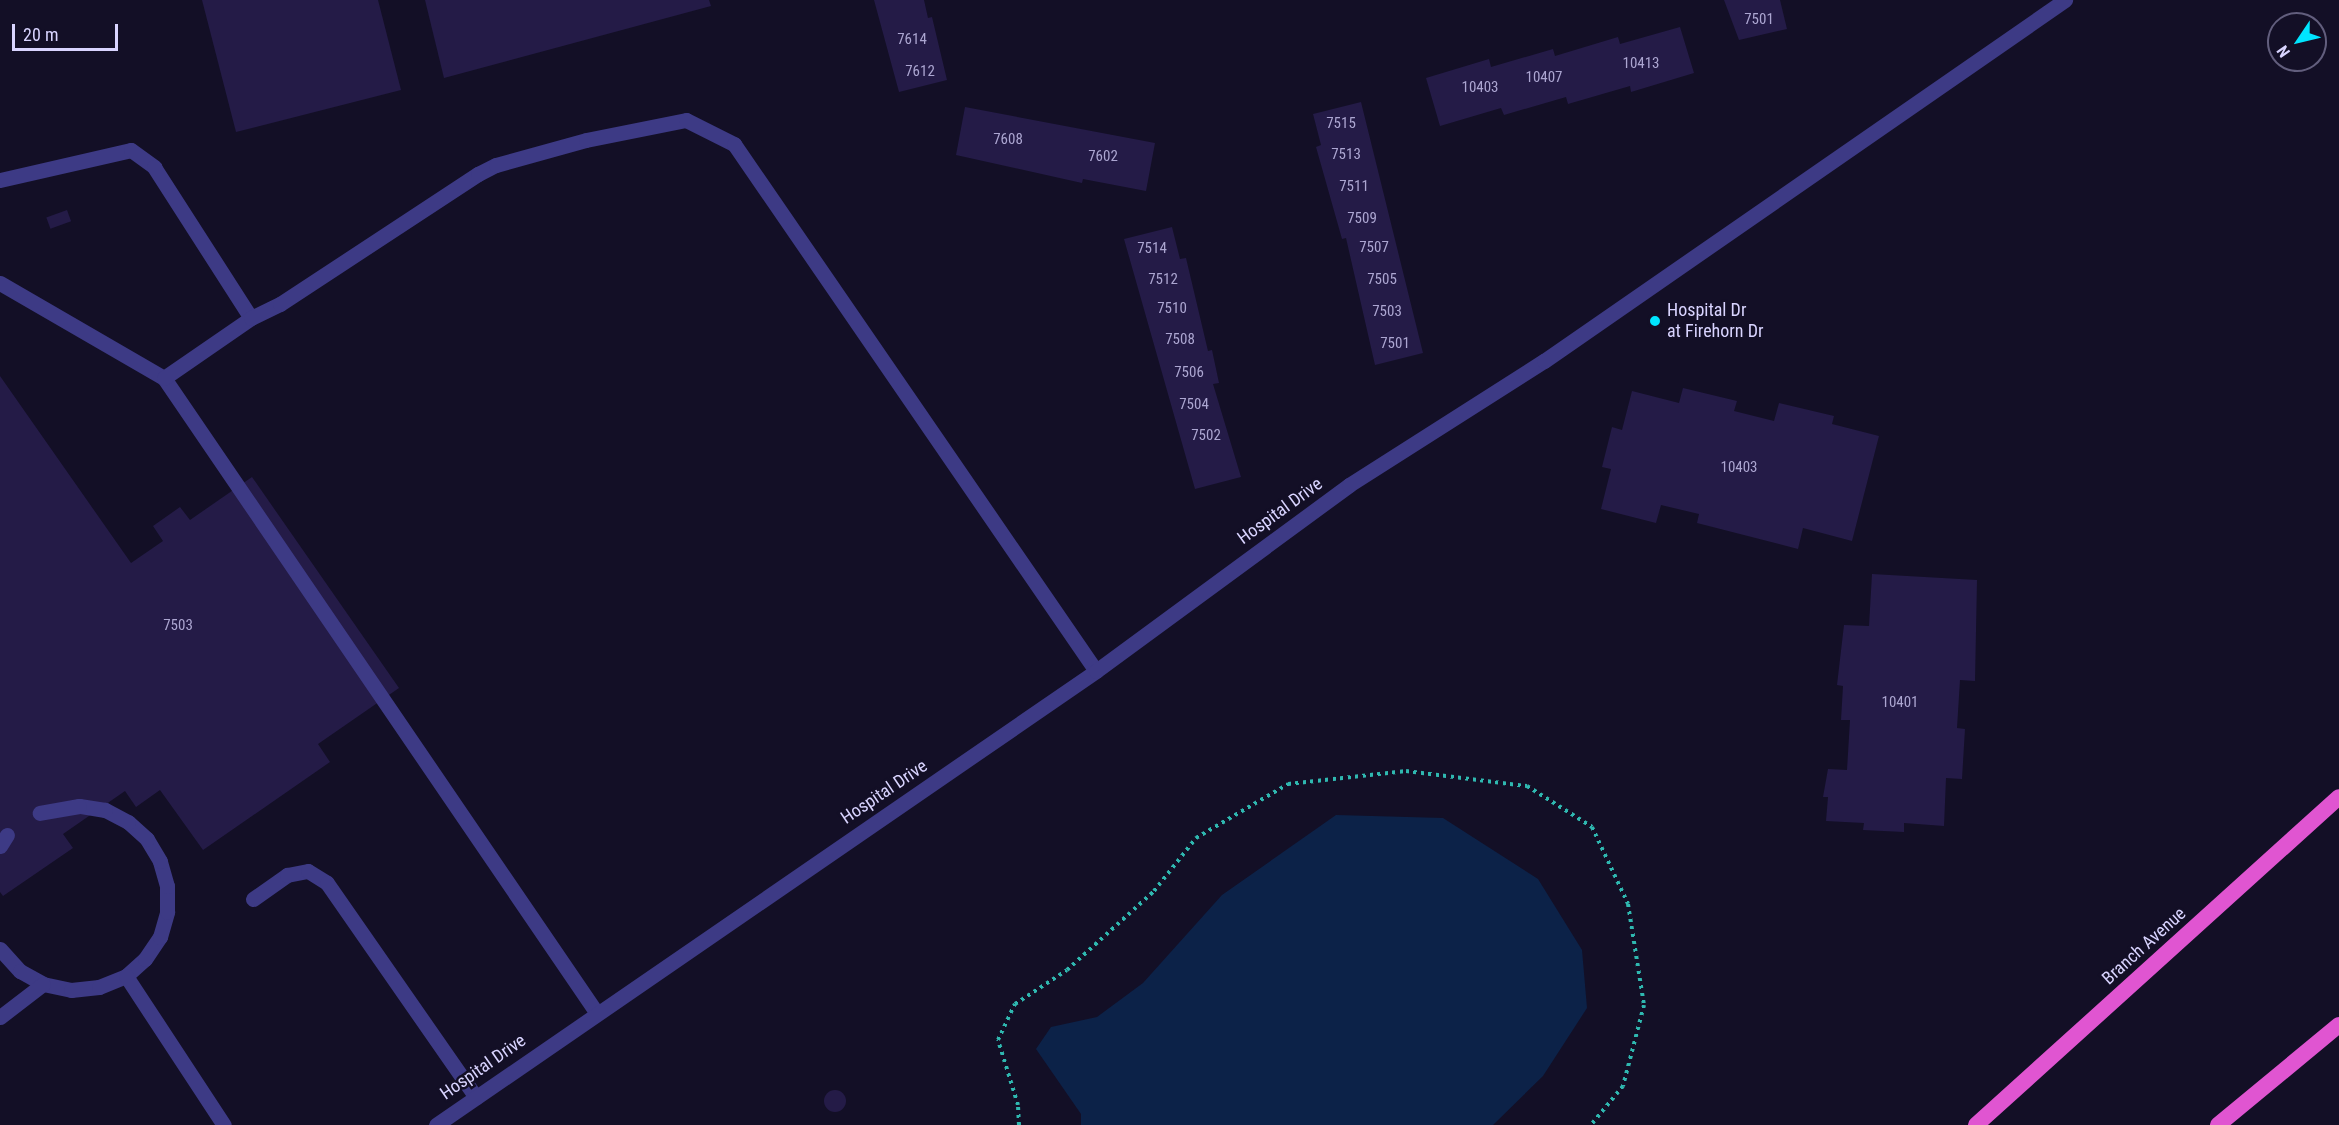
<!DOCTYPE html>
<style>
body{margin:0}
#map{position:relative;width:2339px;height:1125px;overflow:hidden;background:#130f26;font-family:"Roboto Condensed",sans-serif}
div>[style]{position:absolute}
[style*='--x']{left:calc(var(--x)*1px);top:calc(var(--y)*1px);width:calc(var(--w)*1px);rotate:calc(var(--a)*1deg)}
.water>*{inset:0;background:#0c2248}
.building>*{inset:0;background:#241b47;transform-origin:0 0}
.round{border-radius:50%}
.path>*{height:4px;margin-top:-2px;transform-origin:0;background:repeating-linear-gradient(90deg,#2fb8b0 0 3px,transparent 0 7.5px)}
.service>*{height:15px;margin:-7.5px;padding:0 7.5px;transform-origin:7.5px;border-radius:7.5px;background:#3d3a85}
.minor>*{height:15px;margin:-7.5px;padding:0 7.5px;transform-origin:7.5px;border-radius:7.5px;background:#3d3a85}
.trunk>*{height:16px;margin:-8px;padding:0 8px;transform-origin:8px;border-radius:8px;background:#e055d1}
.dots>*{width:16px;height:16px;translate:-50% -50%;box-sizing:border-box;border:3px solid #130f26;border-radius:50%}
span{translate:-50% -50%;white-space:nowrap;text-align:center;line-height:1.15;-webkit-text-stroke:5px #130f26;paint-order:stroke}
.number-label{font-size:15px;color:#aca6d1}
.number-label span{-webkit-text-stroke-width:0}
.poi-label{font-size:18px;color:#d9d4ff}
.left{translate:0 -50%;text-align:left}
.street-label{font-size:18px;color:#d9d4ff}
.north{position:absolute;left:2267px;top:12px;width:60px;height:60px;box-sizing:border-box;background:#130f26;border:2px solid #625e7d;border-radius:50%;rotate:235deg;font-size:16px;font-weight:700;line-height:24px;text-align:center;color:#d9d4ff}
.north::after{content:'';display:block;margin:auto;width:21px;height:27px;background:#00e5ff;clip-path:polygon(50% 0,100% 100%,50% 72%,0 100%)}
.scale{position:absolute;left:12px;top:24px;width:106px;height:27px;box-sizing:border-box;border:3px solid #d9d4ff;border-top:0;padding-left:8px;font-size:18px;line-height:21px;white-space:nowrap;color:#d9d4ff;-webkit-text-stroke:4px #130f26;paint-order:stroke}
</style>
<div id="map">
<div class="water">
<div style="clip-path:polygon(1336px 815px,1443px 818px,1538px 879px,1582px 950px,1587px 1008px,1543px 1076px,1493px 1125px,1081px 1125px,1081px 1114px,1036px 1049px,1051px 1027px,1097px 1017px,1143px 983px,1222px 895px)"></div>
</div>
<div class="building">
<div style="clip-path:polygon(202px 0,378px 0,401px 90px,236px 132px)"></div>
<div style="clip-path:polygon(425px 0,709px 0,711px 6px,444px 78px)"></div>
<div style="clip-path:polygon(874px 0,924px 0,928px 18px,932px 17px,947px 80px,899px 92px)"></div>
<div style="clip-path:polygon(1724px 0,1780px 0,1787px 29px,1739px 40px)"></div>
<div style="clip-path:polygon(1680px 27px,1694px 73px,1631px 92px,1630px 86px,1568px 104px,1566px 97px,1504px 115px,1501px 108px,1440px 126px,1426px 78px,1489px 59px,1491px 67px,1553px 49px,1555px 56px,1618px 37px,1620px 44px)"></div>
<div style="clip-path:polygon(1361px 102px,1423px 353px,1375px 365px,1346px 238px,1342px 239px,1316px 147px,1321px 145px,1313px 114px)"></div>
<div style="clip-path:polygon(965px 107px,1155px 143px,1146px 191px,1083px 179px,1082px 183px,956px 155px)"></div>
<div style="left:67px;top:210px;width:12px;height:22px;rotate:70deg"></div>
<div style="clip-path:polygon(1172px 227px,1180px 259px,1186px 258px,1208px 351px,1212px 350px,1219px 383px,1213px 384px,1241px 477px,1195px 489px,1124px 239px)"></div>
<div style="clip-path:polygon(0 376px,131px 563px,163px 541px,153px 526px,180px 507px,190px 520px,252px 477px,399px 688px,318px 744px,330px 762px,203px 850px,160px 790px,136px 807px,125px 791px,63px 834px,73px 848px,3px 896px,0 892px)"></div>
<div style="clip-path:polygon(1683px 388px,1737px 401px,1734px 411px,1774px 421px,1779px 403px,1834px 416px,1832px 424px,1879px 436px,1852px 541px,1803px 528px,1798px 549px,1697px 523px,1699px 514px,1661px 505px,1656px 523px,1601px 509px,1611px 469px,1602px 467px,1612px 427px,1622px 430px,1632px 391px,1679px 403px)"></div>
<div style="clip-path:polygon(1872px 574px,1977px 580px,1975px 681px,1960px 680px,1957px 728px,1965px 729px,1962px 779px,1946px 778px,1944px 826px,1904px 823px,1904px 832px,1863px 830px,1864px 823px,1826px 821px,1828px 797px,1823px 797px,1828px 769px,1847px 770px,1850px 720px,1841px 720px,1843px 686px,1837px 685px,1844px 625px,1869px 626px)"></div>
<div class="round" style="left:824px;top:1090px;width:22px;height:22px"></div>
</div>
<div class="path">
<div style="--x:1019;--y:1125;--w:20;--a:-93"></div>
<div style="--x:1018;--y:1105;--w:68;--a:-107.1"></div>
<div style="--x:998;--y:1040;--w:40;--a:-65"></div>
<div style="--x:1015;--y:1004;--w:62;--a:-33.2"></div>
<div style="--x:1067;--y:970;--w:118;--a:-42.2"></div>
<div style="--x:1154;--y:891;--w:68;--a:-51.6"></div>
<div style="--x:1196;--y:838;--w:107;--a:-30.4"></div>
<div style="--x:1288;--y:784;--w:119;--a:-6.3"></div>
<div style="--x:1406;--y:771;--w:122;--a:7.1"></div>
<div style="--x:1527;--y:786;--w:77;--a:32.2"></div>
<div style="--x:1592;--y:827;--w:85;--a:64.9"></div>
<div style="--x:1628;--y:904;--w:102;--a:81"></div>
<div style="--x:1644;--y:1005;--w:84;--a:104.5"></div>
<div style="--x:1623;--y:1086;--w:50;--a:129.4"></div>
</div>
<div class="service">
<div style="--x:0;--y:180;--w:134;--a:-12.9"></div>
<div style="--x:131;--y:150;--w:29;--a:36"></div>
<div style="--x:154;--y:167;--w:179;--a:57.3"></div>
<div style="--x:0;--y:283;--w:190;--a:30.1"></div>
<div style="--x:164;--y:378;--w:767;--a:55.73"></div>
<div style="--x:164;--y:378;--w:106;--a:-34.6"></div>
<div style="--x:251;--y:318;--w:32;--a:-26"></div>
<div style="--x:280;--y:304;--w:237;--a:-33.3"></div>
<div style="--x:478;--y:174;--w:20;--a:-27"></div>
<div style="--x:496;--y:165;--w:93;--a:-15.5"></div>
<div style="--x:586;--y:140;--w:102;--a:-11.3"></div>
<div style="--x:686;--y:120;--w:54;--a:26.6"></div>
<div style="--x:734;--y:144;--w:639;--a:55.51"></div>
<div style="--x:0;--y:846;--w:13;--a:-58"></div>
<div style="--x:253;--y:899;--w:42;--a:-35.2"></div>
<div style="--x:287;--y:875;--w:21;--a:-11"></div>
<div style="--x:308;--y:871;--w:22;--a:32"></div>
<div style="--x:327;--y:883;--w:261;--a:55.2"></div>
<div style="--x:0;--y:949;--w:30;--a:48"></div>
<div style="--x:20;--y:971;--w:26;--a:29"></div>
<div style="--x:43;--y:984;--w:29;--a:12"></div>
<div style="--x:71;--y:990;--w:28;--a:-6"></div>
<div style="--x:99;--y:987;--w:29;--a:-22"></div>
<div style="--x:126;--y:976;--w:25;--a:-42"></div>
<div style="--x:145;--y:959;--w:27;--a:-56"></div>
<div style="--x:160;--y:937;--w:26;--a:-74"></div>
<div style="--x:167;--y:912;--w:26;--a:-90"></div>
<div style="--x:167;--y:886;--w:26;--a:-106"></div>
<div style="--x:160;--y:861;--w:26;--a:-121"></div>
<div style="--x:147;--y:839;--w:25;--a:-138"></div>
<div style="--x:128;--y:822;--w:26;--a:-152"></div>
<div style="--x:105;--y:810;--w:26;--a:-171"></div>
<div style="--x:79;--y:806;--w:40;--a:170"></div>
<div style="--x:126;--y:976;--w:178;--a:56.7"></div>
<div style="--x:0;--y:1017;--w:54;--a:-37.5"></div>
</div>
<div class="minor">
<div style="--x:436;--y:1125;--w:801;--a:-34.52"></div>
<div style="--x:1096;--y:671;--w:314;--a:-36.3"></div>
<div style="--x:1349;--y:485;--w:231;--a:-32.5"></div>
<div style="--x:1544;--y:361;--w:634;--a:-34.72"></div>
</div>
<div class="trunk">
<div style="--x:1976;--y:1125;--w:489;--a:-42.1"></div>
<div style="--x:2218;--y:1125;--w:157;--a:-39.6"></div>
</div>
<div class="dots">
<div style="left:1655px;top:321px;background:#00e5ff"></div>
</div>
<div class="number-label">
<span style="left:1759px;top:20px">7501</span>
<span style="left:912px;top:40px">7614</span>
<span style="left:1641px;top:64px">10413</span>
<span style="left:920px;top:72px">7612</span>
<span style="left:1544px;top:78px">10407</span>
<span style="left:1480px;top:88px">10403</span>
<span style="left:1341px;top:124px">7515</span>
<span style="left:1008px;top:140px">7608</span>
<span style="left:1346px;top:155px">7513</span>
<span style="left:1103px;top:157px">7602</span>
<span style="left:1354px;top:187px">7511</span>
<span style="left:1362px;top:219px">7509</span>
<span style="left:1374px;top:248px">7507</span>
<span style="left:1152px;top:249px">7514</span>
<span style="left:1163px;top:280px">7512</span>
<span style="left:1382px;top:280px">7505</span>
<span style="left:1172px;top:309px">7510</span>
<span style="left:1387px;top:312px">7503</span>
<span style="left:1180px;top:340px">7508</span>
<span style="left:1395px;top:344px">7501</span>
<span style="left:1189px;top:373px">7506</span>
<span style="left:1194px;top:405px">7504</span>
<span style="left:1206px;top:436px">7502</span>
<span style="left:1739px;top:468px">10403</span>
<span style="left:178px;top:626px">7503</span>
<span style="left:1900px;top:703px">10401</span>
</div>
<div class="poi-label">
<span class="left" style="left:1667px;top:321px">Hospital Dr<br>at Firehorn Dr</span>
</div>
<div class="street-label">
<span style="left:1280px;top:511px;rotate:-36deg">Hospital Drive</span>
<span style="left:884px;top:792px;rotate:-34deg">Hospital Drive</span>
<span style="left:2144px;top:946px;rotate:-42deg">Branch Avenue</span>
<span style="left:483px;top:1067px;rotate:-35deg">Hospital Drive</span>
</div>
<div class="north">N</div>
<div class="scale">20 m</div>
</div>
